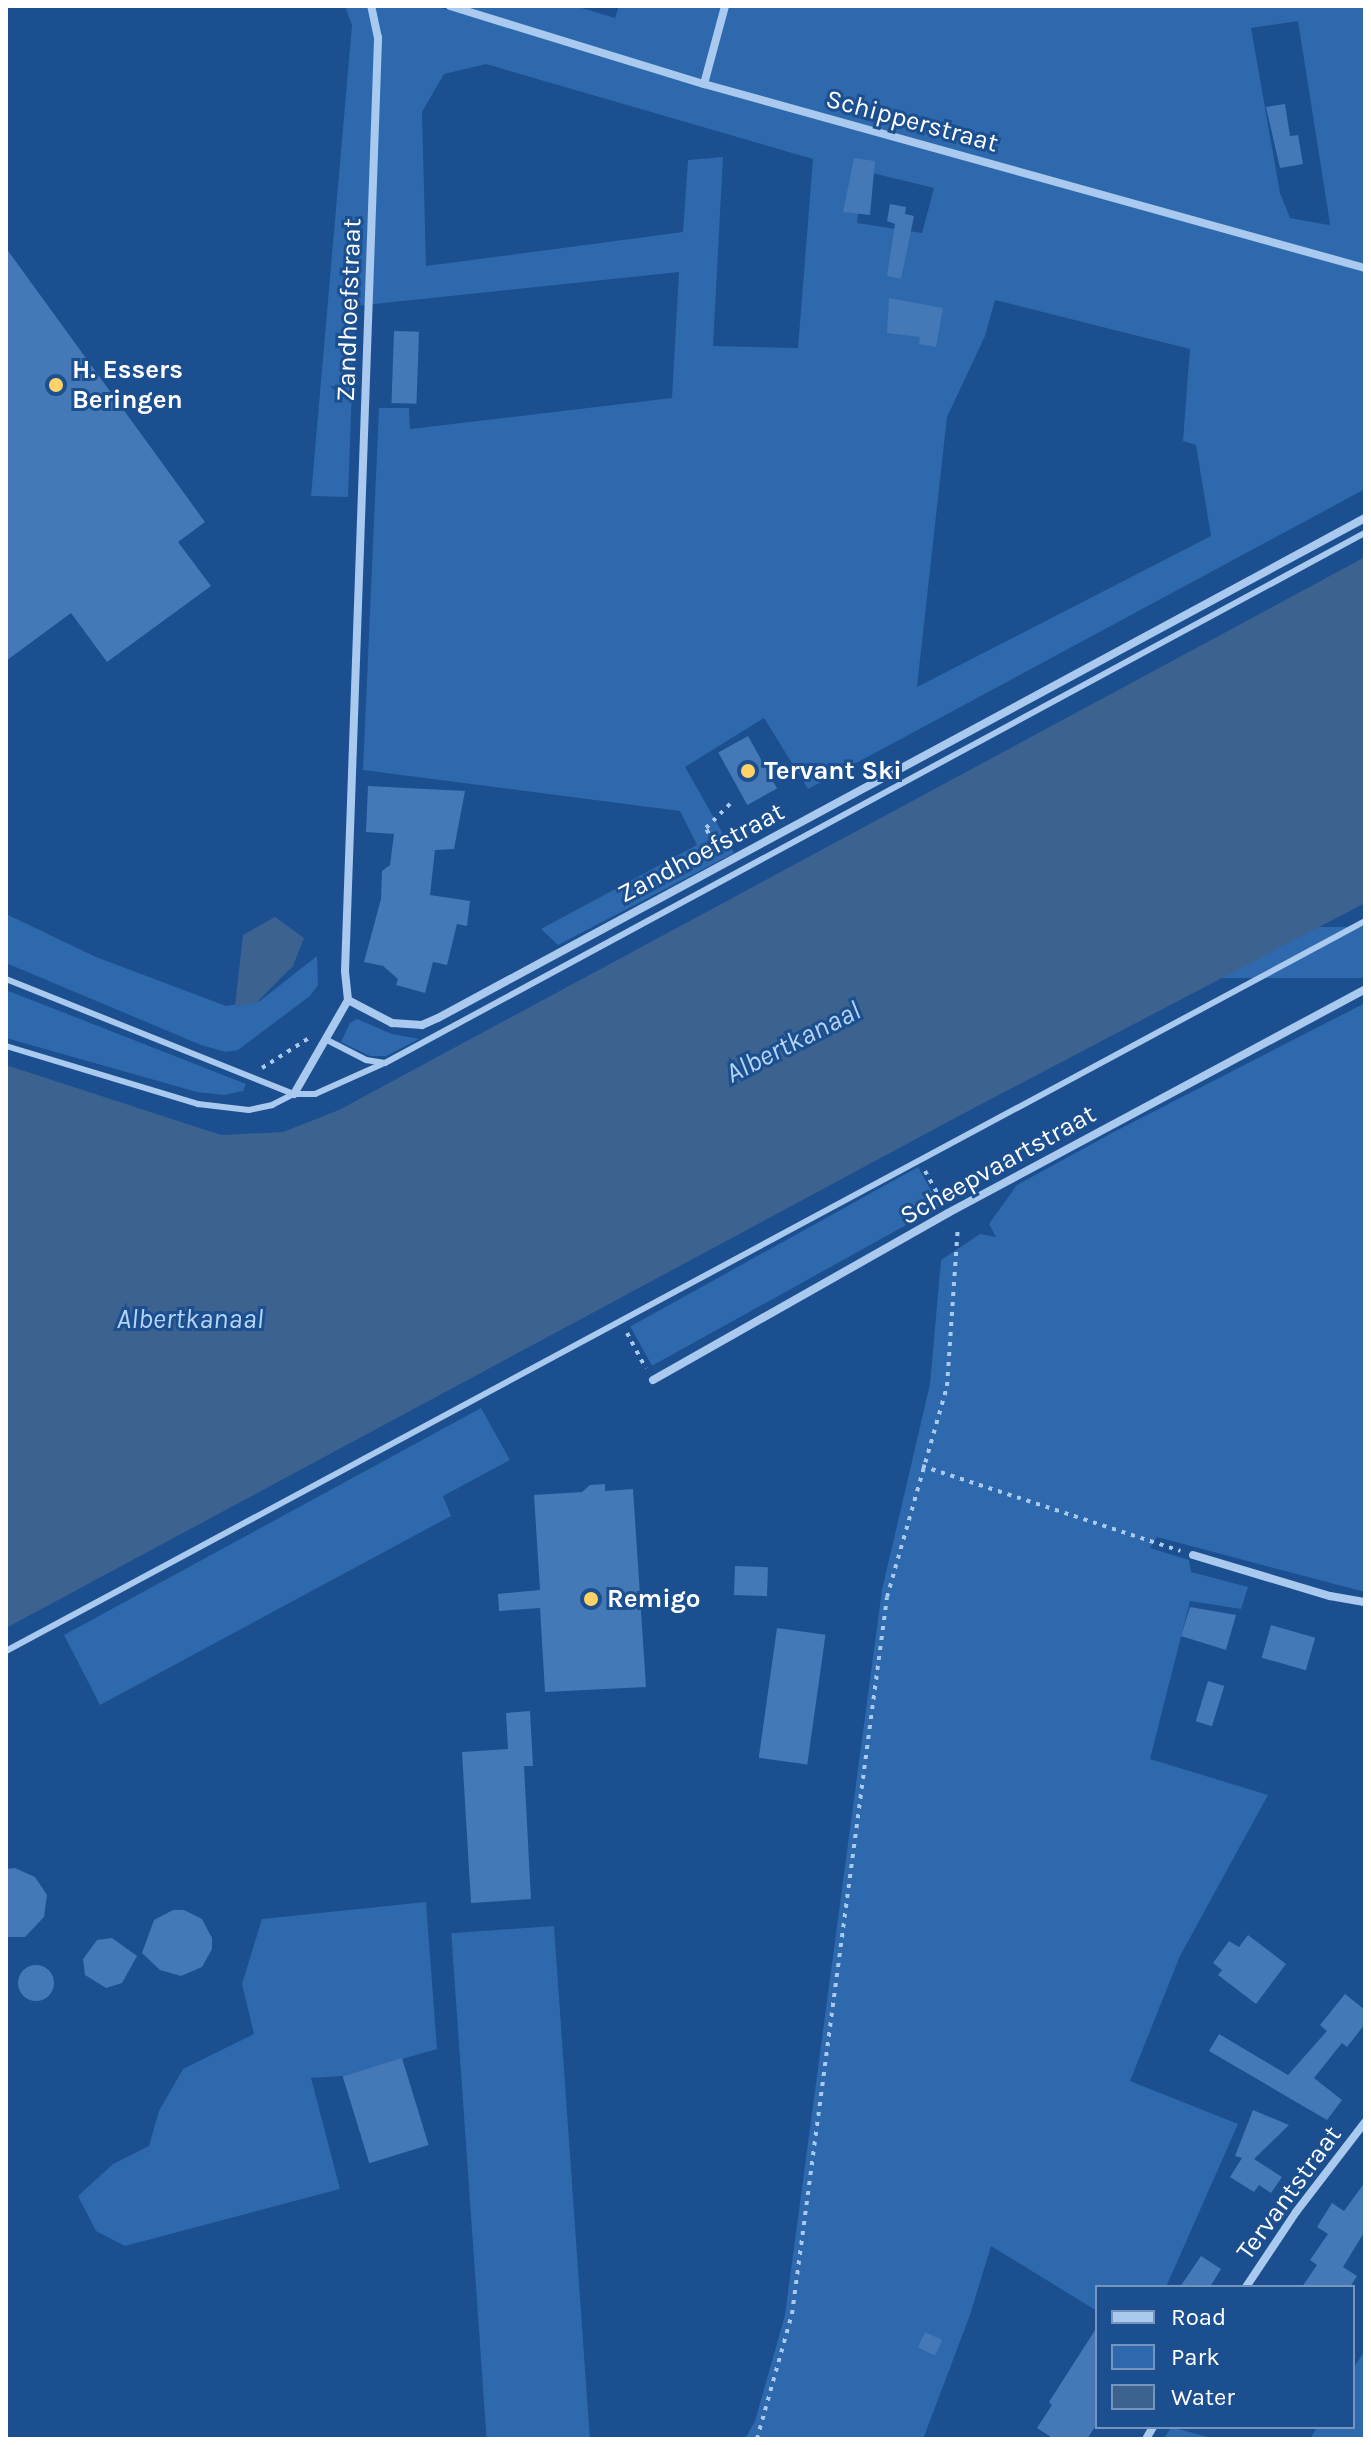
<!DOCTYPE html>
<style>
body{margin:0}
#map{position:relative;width:1371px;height:2445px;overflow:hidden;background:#1b4f8f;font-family:Karla,sans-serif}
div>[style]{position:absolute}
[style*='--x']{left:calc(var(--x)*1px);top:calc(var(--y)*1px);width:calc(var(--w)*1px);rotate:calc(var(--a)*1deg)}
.green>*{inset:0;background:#2e69ad;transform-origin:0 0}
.water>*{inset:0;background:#3c6290}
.building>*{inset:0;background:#4478b7;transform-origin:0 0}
.round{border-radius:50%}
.path>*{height:4px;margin-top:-2px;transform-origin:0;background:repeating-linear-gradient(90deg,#a9c9ee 0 4px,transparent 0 10px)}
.service>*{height:6px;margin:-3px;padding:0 3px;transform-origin:3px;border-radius:3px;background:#a9c9ee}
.minor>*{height:8px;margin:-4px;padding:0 4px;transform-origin:4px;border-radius:4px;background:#a9c9ee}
.dots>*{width:22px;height:22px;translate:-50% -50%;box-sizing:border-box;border:4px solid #1b4f8f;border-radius:50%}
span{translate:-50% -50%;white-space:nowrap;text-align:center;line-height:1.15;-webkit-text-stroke:6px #1b4f8f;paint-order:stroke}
.street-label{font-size:26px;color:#fff}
.poi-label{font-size:26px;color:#fff;font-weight:700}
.left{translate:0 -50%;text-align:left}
.water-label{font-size:28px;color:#b5d3f5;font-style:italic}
.frame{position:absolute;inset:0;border:8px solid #fff;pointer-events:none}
.legend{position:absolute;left:1095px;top:2285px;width:260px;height:144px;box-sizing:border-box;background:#1b4f8f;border:2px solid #7695bc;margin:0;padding:10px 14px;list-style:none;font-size:24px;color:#fff}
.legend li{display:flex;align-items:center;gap:16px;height:40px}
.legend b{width:40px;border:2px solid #7695bc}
</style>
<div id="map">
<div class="green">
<div style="clip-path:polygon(evenodd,345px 6px,434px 6px,448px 10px,450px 6px,575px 6px,615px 18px,619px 6px,1365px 6px,1365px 489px,808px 789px,764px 718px,685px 767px,734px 853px,558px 945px,541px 929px,697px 845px,680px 811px,363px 770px,379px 408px,409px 408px,410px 429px,672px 398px,679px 272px,355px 306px,348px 497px,311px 496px,352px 25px,345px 6px,1298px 21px,1330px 224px,1329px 225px,1290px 218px,1280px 193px,1251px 28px,1298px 21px,345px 6px,486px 64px,813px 159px,798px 348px,713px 346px,723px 157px,688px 160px,683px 232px,426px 266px,422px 112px,444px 74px,486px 64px,345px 6px,864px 171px,934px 188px,922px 233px,857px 223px,864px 171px,345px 6px,995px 300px,1190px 349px,1183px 441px,1196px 445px,1211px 536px,917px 687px,947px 417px,985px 336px,995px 300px)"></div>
<div style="clip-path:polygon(6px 914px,96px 957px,226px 1006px,260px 1001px,317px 956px,318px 985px,310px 996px,238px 1050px,226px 1052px,201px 1045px,6px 963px)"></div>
<div style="left:1365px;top:927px;width:51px;height:498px;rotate:90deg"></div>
<div style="clip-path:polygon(6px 990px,246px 1084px,243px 1091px,224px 1095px,197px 1092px,6px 1038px)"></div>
<div style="clip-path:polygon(1365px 1003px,1365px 1592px,1157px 1537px,1150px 1548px,1189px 1560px,1191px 1572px,1248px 1587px,1241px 1609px,1190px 1601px,1150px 1759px,1268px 1795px,1180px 1956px,1130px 2081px,1238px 2124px,1166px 2287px,1097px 2287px,1097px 2311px,991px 2246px,970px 2315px,923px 2439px,745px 2439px,755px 2421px,785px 2315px,882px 1590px,930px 1384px,941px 1260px,980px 1234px,996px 1237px,989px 1224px,1017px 1185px,1112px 1133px)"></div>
<div style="clip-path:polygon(357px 1019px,392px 1034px,419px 1039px,386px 1056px,370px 1056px,341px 1042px,350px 1023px)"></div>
<div style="left:918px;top:1167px;width:45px;height:329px;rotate:61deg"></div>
<div style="clip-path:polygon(481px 1408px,510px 1460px,443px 1496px,451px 1516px,100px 1705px,64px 1635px)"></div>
<div style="clip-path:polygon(426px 1902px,437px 2049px,343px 2076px,311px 2078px,340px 2189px,125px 2246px,96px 2231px,78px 2196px,113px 2164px,149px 2146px,159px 2111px,183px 2069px,254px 2034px,242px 1984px,262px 1919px)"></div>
<div style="left:554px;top:1926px;width:514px;height:103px;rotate:86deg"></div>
<div style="clip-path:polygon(1365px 2350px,1365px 2439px,1310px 2439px,1317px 2427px,1353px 2427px,1353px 2369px)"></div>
<div style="clip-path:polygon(1171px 2427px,1215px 2439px,1164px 2439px)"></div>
</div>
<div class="water">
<div style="clip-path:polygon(1365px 557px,1365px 903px,970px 1110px,6px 1628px,6px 1065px,221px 1135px,283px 1132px,339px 1110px)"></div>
<div style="clip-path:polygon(275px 917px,304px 938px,293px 966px,256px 1003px,235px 1006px,243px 935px)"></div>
</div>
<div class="building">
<div style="clip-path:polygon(1285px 104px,1290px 136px,1283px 137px,1298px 135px,1303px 164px,1280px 168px,1266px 107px)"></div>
<div style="clip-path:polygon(854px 158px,875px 161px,870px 215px,843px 212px)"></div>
<div style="clip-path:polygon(890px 204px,906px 207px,905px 214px,914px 216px,901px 279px,887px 276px,895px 224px,887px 221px)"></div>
<div style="clip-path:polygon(6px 248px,205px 522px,178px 542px,211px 586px,107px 662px,71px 613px,6px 661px)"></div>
<div style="clip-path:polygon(889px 298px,943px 308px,936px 347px,919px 344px,920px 337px,887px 333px)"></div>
<div style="left:394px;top:331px;width:25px;height:72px;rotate:2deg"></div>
<div style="left:748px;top:736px;width:60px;height:34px;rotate:61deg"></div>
<div style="clip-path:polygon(368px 786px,465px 791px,454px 849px,435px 850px,430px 895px,470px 901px,467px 926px,457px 924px,447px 965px,433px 962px,425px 993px,396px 985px,398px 979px,383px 966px,364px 962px,381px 899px,382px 871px,390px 865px,394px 834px,366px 832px)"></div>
<div style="clip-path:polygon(605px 1484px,605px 1491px,633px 1489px,646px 1687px,545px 1692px,540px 1608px,499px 1611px,498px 1594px,540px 1590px,534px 1495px,582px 1492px,590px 1485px)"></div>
<div style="left:735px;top:1566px;width:33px;height:29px;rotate:2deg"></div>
<div style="clip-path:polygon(1190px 1607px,1236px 1615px,1226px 1650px,1181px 1636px)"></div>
<div style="left:1271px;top:1625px;width:46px;height:34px;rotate:16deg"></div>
<div style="left:777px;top:1628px;width:49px;height:131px;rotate:8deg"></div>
<div style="left:1208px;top:1681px;width:17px;height:42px;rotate:17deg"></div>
<div style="clip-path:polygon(530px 1711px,533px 1766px,524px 1766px,531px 1899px,471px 1903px,462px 1752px,508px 1749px,506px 1713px)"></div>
<div style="clip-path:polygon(15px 1868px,35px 1877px,47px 1895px,44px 1917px,25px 1937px,6px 1937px,6px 1869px)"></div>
<div style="clip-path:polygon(173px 1910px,184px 1910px,202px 1919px,212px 1938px,212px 1949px,202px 1967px,181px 1976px,160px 1970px,142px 1953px,154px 1920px)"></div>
<div style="clip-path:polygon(1248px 1935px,1286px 1964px,1256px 2004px,1218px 1975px,1222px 1970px,1213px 1963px,1229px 1941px,1239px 1947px)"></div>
<div style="clip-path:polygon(112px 1938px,137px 1956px,122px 1983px,106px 1988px,85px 1975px,83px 1959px,97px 1940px)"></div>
<div class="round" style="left:18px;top:1965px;width:36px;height:36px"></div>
<div style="clip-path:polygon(1345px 1994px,1365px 2010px,1365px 2024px,1347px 2047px,1342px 2043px,1314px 2078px,1342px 2100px,1327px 2120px,1209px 2051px,1219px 2034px,1288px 2075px,1327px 2031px,1320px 2025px)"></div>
<div style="left:402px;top:2058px;width:91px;height:62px;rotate:73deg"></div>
<div style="clip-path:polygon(1253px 2110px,1289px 2125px,1254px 2159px,1282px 2177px,1271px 2193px,1259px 2185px,1254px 2192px,1230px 2177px,1242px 2158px,1235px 2156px)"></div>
<div style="clip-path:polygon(1365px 2182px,1365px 2231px,1343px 2267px,1357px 2276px,1350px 2287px,1302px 2287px,1317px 2265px,1310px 2260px,1328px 2234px,1317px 2227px,1332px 2203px,1344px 2211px)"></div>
<div style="clip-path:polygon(1201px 2256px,1221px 2269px,1210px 2287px,1180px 2287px)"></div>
<div style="clip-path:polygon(1097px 2327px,1097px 2424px,1087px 2439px,1054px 2439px,1037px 2428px,1052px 2405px,1049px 2402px)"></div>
<div style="left:925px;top:2332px;width:19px;height:17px;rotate:25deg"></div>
</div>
<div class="path">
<div style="--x:718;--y:851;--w:26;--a:-118"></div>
<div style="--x:706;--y:828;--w:34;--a:-45"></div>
<div style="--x:262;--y:1068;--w:56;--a:-32.6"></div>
<div style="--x:925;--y:1171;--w:35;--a:61"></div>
<div style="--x:627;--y:1333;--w:40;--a:62"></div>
<div style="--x:922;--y:1466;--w:272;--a:18.2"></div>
<div style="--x:757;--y:2439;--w:130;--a:-74.4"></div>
<div style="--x:792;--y:2314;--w:723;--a:-82.45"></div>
<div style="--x:887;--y:1597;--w:219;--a:-74.1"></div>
<div style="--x:947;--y:1386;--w:160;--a:-86.1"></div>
</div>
<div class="service">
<div style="--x:6;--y:979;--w:310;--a:21.8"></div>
<div style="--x:294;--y:1094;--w:21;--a:0"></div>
<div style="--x:315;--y:1094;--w:73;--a:-24.1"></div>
<div style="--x:327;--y:1040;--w:44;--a:27.1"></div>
<div style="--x:366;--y:1060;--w:19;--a:9"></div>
<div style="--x:385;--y:1063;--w:1114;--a:-28.41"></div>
<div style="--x:6;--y:1046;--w:201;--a:16.8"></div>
<div style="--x:198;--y:1104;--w:51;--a:6.7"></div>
<div style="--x:249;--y:1110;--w:24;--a:-12"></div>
<div style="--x:272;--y:1105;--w:25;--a:-27"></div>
<div style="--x:6;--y:1651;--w:1543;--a:-28.24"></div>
</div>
<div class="minor">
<div style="--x:450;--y:6;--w:266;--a:17.1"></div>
<div style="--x:704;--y:84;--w:686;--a:15.56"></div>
<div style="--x:704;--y:84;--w:81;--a:-74.9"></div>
<div style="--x:348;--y:1000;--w:50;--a:27.6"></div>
<div style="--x:392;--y:1023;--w:30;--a:4"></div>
<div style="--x:422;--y:1025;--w:17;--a:-24"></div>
<div style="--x:438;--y:1018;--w:1053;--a:-28.34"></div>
<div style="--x:294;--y:1094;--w:108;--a:-60.1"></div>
<div style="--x:348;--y:1000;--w:29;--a:-96"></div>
<div style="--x:345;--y:971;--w:934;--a:-87.97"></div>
<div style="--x:378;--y:38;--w:33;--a:-102"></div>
<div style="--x:653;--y:1380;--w:339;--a:-29.5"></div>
<div style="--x:948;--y:1213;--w:473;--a:-28.2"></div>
<div style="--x:1193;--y:1555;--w:143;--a:16.7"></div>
<div style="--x:1330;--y:1596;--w:36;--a:10"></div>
<div style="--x:1246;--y:2287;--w:90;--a:-56.3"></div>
<div style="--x:1296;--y:2212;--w:113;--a:-52.5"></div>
<div style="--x:1146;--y:2439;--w:14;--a:-60"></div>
</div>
<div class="dots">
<div style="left:56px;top:385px;background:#ffd166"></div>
<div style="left:748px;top:771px;background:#ffd166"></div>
<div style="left:591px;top:1599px;background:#ffd166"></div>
</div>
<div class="street-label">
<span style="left:912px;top:121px;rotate:15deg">Schipperstraat</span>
<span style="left:349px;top:310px;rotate:-88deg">Zandhoefstraat</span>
<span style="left:701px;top:853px;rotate:-28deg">Zandhoefstraat</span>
<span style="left:998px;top:1165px;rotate:-29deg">Scheepvaartstraat</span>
<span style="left:1289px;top:2193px;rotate:-54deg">Tervantstraat</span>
</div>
<div class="poi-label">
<span class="left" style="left:72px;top:385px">H. Essers<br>Beringen</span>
<span class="left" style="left:764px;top:771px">Tervant Ski</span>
<span class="left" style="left:607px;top:1599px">Remigo</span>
</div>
<div class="water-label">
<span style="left:793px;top:1042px;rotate:-27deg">Albertkanaal</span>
<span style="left:190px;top:1319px">Albertkanaal</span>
</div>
<div class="frame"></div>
<ul class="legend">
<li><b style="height:10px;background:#a9c9ee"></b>Road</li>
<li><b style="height:22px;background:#2e69ad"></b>Park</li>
<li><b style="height:22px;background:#3c6290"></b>Water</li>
</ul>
</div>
